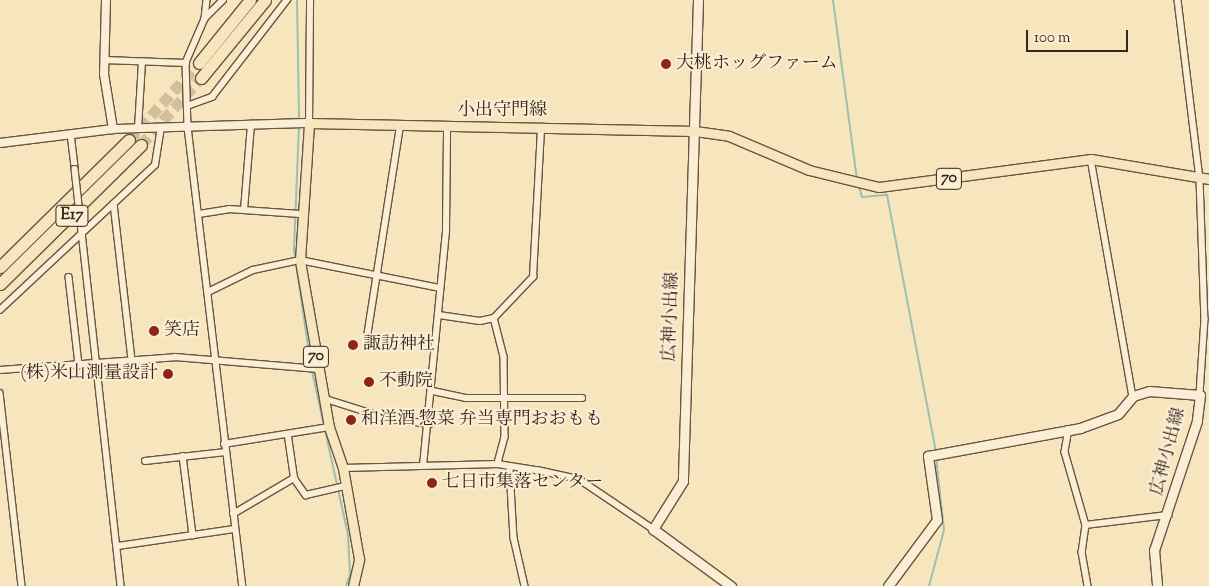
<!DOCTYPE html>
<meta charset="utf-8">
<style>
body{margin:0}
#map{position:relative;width:1209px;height:586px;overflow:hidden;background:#f7e5be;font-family:"Sorts Mill Goudy","Noto Serif JP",serif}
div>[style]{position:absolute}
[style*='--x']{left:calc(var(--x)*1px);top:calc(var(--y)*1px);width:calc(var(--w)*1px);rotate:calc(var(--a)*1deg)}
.stream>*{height:2px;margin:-1px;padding:0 1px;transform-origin:1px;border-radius:1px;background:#9dbfb1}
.motorway-tunnel>*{height:11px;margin-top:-5.5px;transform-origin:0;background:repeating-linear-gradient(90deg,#d1bf9e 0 11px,transparent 0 16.5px)}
.roads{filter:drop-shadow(1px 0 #685544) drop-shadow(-1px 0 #685544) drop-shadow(0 1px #685544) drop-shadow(0 -1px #685544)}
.minor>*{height:5.5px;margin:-2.75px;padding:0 2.75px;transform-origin:2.75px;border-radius:2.75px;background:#faeed5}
.tertiary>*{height:8px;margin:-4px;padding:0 4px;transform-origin:4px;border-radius:4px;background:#faeed5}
.secondary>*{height:9px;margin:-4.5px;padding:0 4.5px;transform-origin:4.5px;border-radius:4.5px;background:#faeed5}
.primary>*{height:9px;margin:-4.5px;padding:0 4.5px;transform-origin:4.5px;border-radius:4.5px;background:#f7e5be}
.motorway>*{height:11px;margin:-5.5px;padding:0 5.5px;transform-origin:5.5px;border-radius:5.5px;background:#f7e5be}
.bridges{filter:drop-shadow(1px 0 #685544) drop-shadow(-1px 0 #685544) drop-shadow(0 1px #685544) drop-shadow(0 -1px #685544)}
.minor-bridge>*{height:5.5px;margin:-2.75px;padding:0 2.75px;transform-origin:2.75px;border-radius:2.75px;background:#faeed5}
.dots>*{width:14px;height:14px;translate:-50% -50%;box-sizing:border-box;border:2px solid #faeed5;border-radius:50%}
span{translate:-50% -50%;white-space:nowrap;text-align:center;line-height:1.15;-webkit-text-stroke:4px #faeed5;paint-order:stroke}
.shield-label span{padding:1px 4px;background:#faeed5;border:1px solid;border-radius:4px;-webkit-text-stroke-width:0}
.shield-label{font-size:16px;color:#38251c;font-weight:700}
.poi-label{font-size:18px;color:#38251c}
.left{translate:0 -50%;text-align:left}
.right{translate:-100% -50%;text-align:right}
.street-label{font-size:18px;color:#38251c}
.scale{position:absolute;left:1026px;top:30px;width:102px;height:22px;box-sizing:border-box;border:2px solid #38251c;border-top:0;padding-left:6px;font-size:15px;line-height:18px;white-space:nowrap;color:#38251c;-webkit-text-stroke:4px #faeed5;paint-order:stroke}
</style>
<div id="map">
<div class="stream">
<div style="--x:297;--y:0;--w:120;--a:89"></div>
<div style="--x:833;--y:0;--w:181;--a:82.4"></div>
<div style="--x:299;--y:125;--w:125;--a:92.3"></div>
<div style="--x:294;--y:250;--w:117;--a:81.7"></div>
<div style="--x:859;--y:186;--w:11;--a:75"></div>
<div style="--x:862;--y:197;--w:25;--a:-5"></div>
<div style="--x:887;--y:195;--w:261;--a:79.2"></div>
<div style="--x:312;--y:371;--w:168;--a:77.6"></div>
<div style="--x:348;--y:535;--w:39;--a:87"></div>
<div style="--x:350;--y:574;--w:13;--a:108"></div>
<div style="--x:929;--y:586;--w:58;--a:-75"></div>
<div style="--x:944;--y:530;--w:72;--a:-96.3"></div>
</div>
<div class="motorway-tunnel">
<div style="--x:129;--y:140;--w:104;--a:-47.7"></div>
<div style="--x:141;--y:145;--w:90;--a:-48.2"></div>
</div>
<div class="roads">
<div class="minor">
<div style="--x:207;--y:0;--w:19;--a:96"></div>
<div style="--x:205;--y:19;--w:48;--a:113.4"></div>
<div style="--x:186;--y:63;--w:64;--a:88.2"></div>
<div style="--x:188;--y:127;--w:462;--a:83.2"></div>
<div style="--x:1178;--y:0;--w:180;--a:83"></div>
<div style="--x:1200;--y:179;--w:140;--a:88"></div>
<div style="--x:1205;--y:319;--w:76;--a:93.8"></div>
<div style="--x:205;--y:18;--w:25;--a:-45"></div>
<div style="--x:104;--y:60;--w:82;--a:2.1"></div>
<div style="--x:187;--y:106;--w:27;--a:-20"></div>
<div style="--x:212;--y:97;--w:123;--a:-52.3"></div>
<div style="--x:309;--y:123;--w:123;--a:-89.5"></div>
<div style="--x:138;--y:129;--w:67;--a:-86.6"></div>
<div style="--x:71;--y:134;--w:35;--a:83"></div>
<div style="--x:1091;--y:159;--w:241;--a:80"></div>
<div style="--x:114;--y:204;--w:157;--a:83.4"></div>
<div style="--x:244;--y:210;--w:86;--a:-85.3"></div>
<div style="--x:199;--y:214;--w:30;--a:-9"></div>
<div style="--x:229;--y:209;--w:71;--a:4"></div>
<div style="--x:81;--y:223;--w:365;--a:83.7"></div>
<div style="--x:69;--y:277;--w:89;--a:83.5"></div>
<div style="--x:208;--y:292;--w:50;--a:-26.1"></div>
<div style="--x:253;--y:270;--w:48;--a:-12"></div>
<div style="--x:300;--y:260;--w:143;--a:11.3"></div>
<div style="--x:0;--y:310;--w:212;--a:-43.1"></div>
<div style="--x:155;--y:165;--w:36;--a:-81"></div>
<div style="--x:439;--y:315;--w:41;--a:8.3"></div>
<div style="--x:480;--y:321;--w:14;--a:-12"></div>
<div style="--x:494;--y:318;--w:57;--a:-46.4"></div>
<div style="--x:533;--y:277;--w:150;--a:-86.9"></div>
<div style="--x:494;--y:318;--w:40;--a:75.6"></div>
<div style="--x:504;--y:357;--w:80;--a:89.3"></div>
<div style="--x:505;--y:437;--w:28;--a:105"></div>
<div style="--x:367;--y:337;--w:213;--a:-81.1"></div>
<div style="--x:0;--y:370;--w:175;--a:-4.2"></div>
<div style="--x:175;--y:357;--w:144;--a:4.8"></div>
<div style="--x:433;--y:391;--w:34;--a:12"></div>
<div style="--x:466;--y:398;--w:116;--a:0"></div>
<div style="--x:0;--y:393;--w:194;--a:83.5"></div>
<div style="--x:326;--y:399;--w:63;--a:17.6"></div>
<div style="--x:386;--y:418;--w:44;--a:7.8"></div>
<div style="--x:1069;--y:429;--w:23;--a:100"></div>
<div style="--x:1065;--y:452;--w:76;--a:74"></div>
<div style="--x:1086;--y:525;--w:27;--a:98"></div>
<div style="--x:1082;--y:552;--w:35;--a:80"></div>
<div style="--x:224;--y:444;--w:106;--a:-9.2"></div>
<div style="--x:183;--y:456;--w:80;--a:82.8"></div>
<div style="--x:145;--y:461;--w:81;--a:-6.4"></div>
<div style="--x:423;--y:466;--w:237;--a:-84.4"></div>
<div style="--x:446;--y:230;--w:103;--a:-89.4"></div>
<div style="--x:343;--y:468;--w:155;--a:-1.5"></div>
<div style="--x:498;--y:464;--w:39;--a:9"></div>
<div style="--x:537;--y:470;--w:43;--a:12.1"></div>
<div style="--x:579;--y:479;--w:89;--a:34"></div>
<div style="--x:510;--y:469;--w:69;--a:86.7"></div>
<div style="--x:514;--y:538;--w:49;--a:77.1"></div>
<div style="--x:294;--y:478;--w:21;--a:55"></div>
<div style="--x:306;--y:495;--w:39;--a:-13"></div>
<div style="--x:233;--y:514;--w:71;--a:-30.5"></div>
<div style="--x:294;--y:478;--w:41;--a:-98.3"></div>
<div style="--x:1086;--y:525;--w:83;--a:-7"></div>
<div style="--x:118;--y:546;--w:117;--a:-8.3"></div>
</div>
<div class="tertiary">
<div style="--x:106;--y:0;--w:74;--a:91.5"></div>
<div style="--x:104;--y:74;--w:56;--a:80.7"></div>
<div style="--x:0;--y:143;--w:114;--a:-7.1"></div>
<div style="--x:113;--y:129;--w:196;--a:-1.8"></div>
</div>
<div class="secondary">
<div style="--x:698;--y:0;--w:481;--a:91.8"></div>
<div style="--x:683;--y:481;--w:57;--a:122"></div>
<div style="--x:653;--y:529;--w:97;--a:36.2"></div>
<div style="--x:888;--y:586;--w:82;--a:-53.4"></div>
<div style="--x:937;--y:520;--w:65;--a:-98"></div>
<div style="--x:928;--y:456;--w:155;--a:-10.4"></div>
<div style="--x:1080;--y:428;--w:40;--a:-20.2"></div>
<div style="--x:1118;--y:414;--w:23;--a:-50"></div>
<div style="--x:1133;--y:396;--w:17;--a:-17"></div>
<div style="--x:1149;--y:391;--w:51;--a:4.5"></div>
<div style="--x:1200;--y:395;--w:26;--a:97"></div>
<div style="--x:1197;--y:421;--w:136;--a:108.4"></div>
<div style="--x:1154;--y:550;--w:36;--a:85"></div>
</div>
<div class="primary">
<div style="--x:353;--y:586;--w:28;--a:-77"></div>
<div style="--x:359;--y:559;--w:92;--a:-100"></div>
<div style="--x:343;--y:468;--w:43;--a:-108.9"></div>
<div style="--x:329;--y:427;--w:169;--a:-99.9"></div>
<div style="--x:300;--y:260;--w:137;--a:-86.2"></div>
<div style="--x:309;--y:123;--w:386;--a:1.2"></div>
<div style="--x:695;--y:131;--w:34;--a:8"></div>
<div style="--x:729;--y:136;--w:87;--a:23"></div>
<div style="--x:809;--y:170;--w:72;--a:13.7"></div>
<div style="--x:879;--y:187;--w:214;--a:-7.5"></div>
<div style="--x:1091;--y:159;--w:120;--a:9.6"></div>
</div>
<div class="motorway">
<div style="--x:199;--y:63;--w:81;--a:-51"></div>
<div style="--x:201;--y:78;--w:101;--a:-50.6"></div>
<div style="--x:0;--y:267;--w:181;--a:-44.6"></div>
<div style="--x:0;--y:284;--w:198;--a:-44.6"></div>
</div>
</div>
<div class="bridges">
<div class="minor-bridge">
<div style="--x:75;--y:169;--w:54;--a:83.7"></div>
</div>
</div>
<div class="dots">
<div style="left:666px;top:64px;background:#8f2418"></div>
<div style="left:154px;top:331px;background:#8f2418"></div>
<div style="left:353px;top:345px;background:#8f2418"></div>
<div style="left:168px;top:374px;background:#8f2418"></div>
<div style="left:369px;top:382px;background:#8f2418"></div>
<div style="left:351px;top:420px;background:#8f2418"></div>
<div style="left:432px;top:483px;background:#8f2418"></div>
</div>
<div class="shield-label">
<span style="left:949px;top:179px">70</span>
<span style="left:72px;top:216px">E17</span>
<span style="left:316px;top:357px">70</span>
</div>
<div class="poi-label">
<span class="left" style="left:676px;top:64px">大桃ホッグファーム</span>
<span class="left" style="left:164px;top:331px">笑店</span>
<span class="left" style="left:363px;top:345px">諏訪神社</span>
<span class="right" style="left:158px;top:374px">(株)米山測量設計</span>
<span class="left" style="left:379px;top:382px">不動院</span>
<span class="left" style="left:361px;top:420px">和洋酒 惣菜 弁当専門おおもも</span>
<span class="left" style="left:442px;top:483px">七日市集落センター</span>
</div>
<div class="street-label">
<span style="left:502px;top:111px">小出守門線</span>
<span style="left:672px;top:317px;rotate:-88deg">広神小出線</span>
<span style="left:1169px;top:452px;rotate:-75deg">広神小出線</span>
</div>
<div class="scale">100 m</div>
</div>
